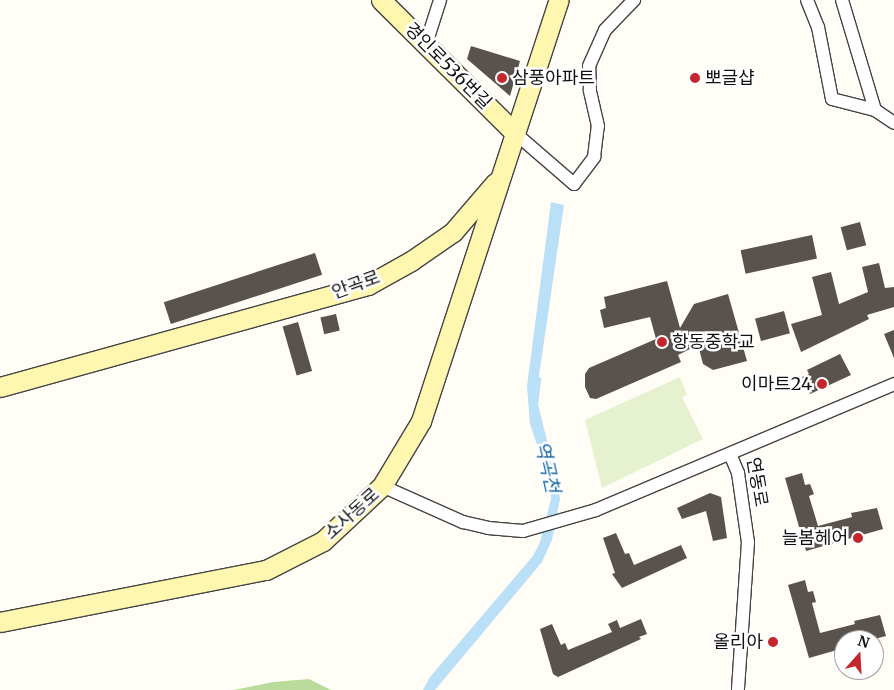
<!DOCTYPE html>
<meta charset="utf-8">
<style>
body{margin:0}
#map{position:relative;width:894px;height:690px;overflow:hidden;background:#fffdf5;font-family:Merriweather,"Noto Sans KR",serif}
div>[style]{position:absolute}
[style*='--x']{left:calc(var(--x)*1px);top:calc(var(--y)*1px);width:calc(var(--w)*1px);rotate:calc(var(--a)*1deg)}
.forest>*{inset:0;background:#b9dc9c}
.pitch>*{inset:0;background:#e6f2cf}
.water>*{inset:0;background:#b9e0f7}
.stream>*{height:3px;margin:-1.5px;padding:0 1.5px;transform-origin:1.5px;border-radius:1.5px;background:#b9e0f7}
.building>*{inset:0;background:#5a524d;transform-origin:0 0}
.roads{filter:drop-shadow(1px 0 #444) drop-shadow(-1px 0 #444) drop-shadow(0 1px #444) drop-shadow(0 -1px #444)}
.street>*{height:12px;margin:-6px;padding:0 6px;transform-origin:6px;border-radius:6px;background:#fff}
.secondary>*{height:19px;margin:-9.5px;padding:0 9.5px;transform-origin:9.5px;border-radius:9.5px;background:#fff6b0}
.dots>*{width:14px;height:14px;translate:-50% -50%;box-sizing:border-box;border:2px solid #fff;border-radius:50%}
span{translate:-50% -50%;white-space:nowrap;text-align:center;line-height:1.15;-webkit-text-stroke:5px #fff;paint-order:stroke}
.street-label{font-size:18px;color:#111}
.poi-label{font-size:18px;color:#111}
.left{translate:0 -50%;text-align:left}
.right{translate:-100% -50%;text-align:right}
.water-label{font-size:19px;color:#1768a6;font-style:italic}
.north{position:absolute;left:834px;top:630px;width:50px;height:50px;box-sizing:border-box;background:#fff;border:1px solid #a0a0a0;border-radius:50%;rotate:19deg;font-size:14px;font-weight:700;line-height:20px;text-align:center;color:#111}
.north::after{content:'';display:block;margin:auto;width:18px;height:22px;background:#c4262e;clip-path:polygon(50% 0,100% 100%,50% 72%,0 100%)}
</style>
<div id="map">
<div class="forest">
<div style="clip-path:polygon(309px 679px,331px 690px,234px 690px,273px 682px)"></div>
</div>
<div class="pitch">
<div style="clip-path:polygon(680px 377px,687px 395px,682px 397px,703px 439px,602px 488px,585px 420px)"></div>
</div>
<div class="water">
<div style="clip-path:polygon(551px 202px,564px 205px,536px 396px,558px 485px,560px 499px,552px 540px,542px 562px,435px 690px,423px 690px,430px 677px,533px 556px,540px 542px,551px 499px,550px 484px,530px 424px,527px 386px)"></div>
</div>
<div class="stream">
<div style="--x:536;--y:404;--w:26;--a:-83"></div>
</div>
<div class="building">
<div style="clip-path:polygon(471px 46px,520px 61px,510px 96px,467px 59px)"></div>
<div style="left:860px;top:222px;width:24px;height:20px;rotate:75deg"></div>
<div style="left:812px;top:235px;width:24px;height:73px;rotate:78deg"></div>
<div style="left:315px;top:253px;width:23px;height:159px;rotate:72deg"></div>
<div style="clip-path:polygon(879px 263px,885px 288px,894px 287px,894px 307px,867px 315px,869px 319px,801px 352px,791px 324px,822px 315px,812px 277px,831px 272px,839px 304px,868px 292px,862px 267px)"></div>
<div style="clip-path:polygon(667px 281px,680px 328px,694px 304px,728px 294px,747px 361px,713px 370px,703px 364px,698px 345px,678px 355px,681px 362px,596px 399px,590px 398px,585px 387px,585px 374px,589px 368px,656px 339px,650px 317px,604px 328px,600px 310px,606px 308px,604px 297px)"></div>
<div style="left:784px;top:311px;width:23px;height:30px;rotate:75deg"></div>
<div style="left:336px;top:314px;width:17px;height:16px;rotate:77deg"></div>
<div style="left:298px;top:322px;width:51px;height:16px;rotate:74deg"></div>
<div style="clip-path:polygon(894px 330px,894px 358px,884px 334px)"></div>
<div style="clip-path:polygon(840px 354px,851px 375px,810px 394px,802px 377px,809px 374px,807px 370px)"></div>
<div style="clip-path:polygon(802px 473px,805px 485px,810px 484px,814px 494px,809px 496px,818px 526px,852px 517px,851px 513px,877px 508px,883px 529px,806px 551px,785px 478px)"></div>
<div style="clip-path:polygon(710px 493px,721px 497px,727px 538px,713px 541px,706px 511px,682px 519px,677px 508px)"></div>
<div style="clip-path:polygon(616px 533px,625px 554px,629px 553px,634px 565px,681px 545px,687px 558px,622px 588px,612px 574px,615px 573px,603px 538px)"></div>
<div style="clip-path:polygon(805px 580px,808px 592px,813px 591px,816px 602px,812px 603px,820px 633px,855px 624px,854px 621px,880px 615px,886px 636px,871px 640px,844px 640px,844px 648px,809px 658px,788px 585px)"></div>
<div style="clip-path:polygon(641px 619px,647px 634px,639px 637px,641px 639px,558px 677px,553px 674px,540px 629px,552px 624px,561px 645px,565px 643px,568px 650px,612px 632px,608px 624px,617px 620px,620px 628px)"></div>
</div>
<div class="roads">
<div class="street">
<div style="--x:807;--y:0;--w:29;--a:68"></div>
<div style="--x:818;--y:27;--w:73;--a:79"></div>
<div style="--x:832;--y:99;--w:44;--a:14.3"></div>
<div style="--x:875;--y:110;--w:23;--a:34"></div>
<div style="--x:842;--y:0;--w:115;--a:73.3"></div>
<div style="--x:426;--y:44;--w:46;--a:-72.3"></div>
<div style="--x:515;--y:133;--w:78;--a:40.8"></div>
<div style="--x:574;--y:184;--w:34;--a:-53"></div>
<div style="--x:594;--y:157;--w:31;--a:-83"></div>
<div style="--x:598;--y:126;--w:37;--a:-103"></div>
<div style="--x:590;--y:90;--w:24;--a:-92"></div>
<div style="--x:589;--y:66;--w:39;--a:-66"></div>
<div style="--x:605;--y:30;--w:42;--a:-46"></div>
<div style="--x:730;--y:454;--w:21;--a:67"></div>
<div style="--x:738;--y:473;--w:70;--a:81.8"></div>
<div style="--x:748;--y:542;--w:148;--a:93.9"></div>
<div style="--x:382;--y:486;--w:89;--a:24"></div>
<div style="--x:463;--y:522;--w:26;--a:13"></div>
<div style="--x:488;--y:528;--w:35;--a:5"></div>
<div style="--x:523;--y:531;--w:76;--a:-16"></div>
<div style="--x:596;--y:510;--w:324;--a:-22.9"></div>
</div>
<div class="secondary">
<div style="--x:381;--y:0;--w:189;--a:44.8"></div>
<div style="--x:0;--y:387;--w:382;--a:-15.5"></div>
<div style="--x:368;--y:285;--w:49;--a:-29.2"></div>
<div style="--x:411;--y:261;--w:51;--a:-34.6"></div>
<div style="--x:453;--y:232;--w:65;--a:-49.4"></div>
<div style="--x:0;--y:622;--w:271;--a:-11.1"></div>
<div style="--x:266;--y:570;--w:64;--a:-27"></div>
<div style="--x:323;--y:541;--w:81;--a:-43"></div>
<div style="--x:382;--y:486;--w:76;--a:-59"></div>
<div style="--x:421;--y:421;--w:443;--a:-71.9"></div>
</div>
</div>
<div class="dots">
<div style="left:502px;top:78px;background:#c4262e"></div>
<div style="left:695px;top:78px;background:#c4262e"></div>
<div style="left:662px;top:342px;background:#c4262e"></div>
<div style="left:822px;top:384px;background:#c4262e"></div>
<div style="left:858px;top:538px;background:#c4262e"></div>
<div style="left:773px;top:642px;background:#c4262e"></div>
</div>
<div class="street-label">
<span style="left:448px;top:66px;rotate:45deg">경인로536번길</span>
<span style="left:356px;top:285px;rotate:-20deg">안곡로</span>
<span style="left:757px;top:482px;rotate:80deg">연동로</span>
<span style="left:352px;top:514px;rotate:-42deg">소사동로</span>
</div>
<div class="poi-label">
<span class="left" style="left:512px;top:78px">삼풍아파트</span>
<span class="left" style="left:705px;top:78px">뽀글샵</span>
<span class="left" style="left:672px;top:342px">항동중학교</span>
<span class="right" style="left:812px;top:384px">이마트24</span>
<span class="right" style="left:848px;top:538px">늘봄헤어</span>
<span class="right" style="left:763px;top:642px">올리아</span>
</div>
<div class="water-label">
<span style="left:547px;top:467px;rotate:77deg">역곡천</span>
</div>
<div class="north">N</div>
</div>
